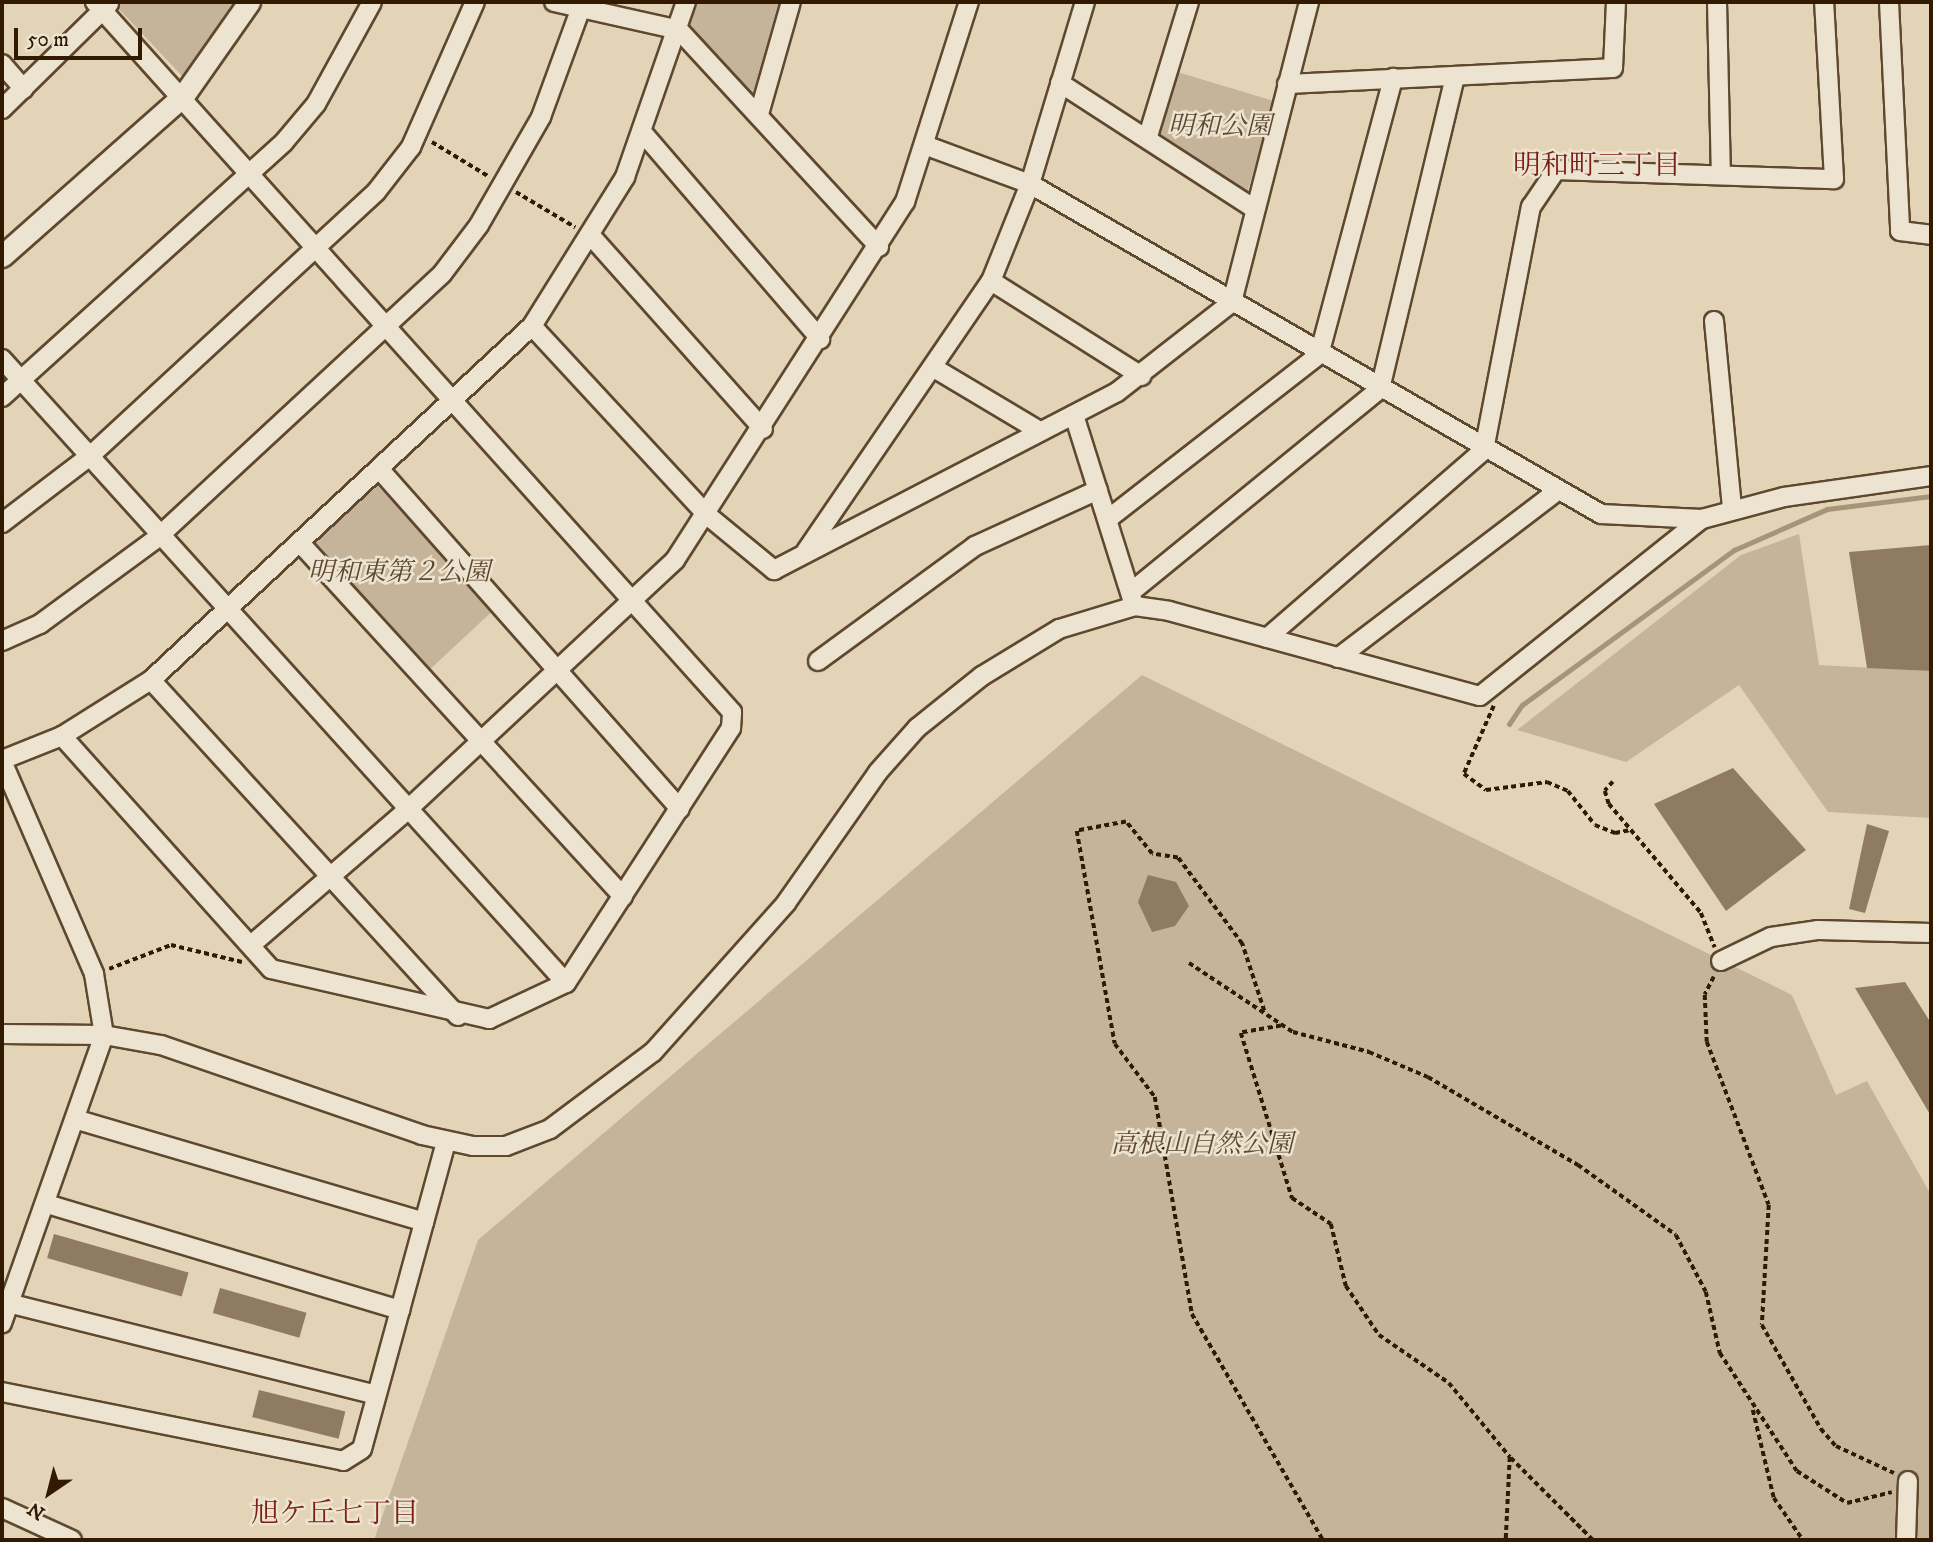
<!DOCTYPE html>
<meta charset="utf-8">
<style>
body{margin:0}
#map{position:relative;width:1933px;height:1542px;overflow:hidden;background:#e3d4b8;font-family:"IM FELL DW Pica","Noto Serif JP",serif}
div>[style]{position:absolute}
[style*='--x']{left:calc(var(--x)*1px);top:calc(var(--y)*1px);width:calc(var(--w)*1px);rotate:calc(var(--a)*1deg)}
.green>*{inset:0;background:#c5b499;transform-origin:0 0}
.stream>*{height:5px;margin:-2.5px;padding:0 2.5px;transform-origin:2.5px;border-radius:2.5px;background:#a79579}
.building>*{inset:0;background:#8e7b60;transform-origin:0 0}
.path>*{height:3.5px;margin-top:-1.75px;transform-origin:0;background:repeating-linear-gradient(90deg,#321a00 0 5px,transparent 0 8.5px)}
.roads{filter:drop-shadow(2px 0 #5e482e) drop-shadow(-2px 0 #5e482e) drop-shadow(0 2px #5e482e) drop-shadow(0 -2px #5e482e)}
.minor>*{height:18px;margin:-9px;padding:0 9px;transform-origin:9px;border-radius:9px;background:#ede3d1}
.tertiary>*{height:21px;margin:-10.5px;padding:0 10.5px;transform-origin:10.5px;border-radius:10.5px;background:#ede3d1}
span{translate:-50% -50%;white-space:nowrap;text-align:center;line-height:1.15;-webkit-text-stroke:5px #ede3d1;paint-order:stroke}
.park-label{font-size:26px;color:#5e482e;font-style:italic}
.neighbourhood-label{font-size:28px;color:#7a1f14}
.frame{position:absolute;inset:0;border:4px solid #321a00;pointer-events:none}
.north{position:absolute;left:14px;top:1458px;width:70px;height:70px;-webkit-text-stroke:5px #ede3d1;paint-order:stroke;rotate:215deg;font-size:19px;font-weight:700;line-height:28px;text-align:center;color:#321a00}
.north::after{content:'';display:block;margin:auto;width:24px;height:32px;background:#321a00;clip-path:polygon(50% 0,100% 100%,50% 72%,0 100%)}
.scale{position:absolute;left:14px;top:28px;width:128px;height:32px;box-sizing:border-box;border:4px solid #321a00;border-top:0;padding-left:9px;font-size:21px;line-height:24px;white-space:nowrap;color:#321a00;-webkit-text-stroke:5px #ede3d1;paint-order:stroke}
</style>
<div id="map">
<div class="green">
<div style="clip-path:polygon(121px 2px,238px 2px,184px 78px,117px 7px)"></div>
<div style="clip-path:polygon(693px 2px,784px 2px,757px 100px,688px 25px)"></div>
<div style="clip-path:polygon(1174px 71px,1274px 101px,1247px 193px,1154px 133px)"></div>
<div style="left:377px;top:485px;width:171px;height:88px;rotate:47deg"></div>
<div style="clip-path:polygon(1799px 534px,1819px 665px,1931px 671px,1931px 818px,1828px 812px,1739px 685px,1626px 762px,1517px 730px,1741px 555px)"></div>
<div style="clip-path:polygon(1142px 675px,1792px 995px,1836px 1095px,1867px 1081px,1931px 1195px,1931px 1540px,374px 1540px,478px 1240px)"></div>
</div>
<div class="stream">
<div style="--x:1509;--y:724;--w:23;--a:-56"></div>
<div style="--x:1522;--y:705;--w:263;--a:-36.2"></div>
<div style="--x:1734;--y:550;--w:102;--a:-23.8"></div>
<div style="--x:1827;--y:509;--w:105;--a:-7.1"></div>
</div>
<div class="building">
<div style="clip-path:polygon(1931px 545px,1931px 671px,1867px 668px,1849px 552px)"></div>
<div style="clip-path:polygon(1733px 768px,1806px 850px,1726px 911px,1654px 804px)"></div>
<div style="clip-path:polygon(1867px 824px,1889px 831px,1865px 913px,1849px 909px)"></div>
<div style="clip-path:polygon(1148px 875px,1176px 882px,1189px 906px,1175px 926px,1152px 932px,1138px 902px)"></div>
<div style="clip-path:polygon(1905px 982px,1931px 1023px,1931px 1116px,1855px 988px)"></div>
<div style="left:54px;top:1234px;width:140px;height:25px;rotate:16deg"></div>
<div style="left:220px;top:1288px;width:90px;height:26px;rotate:16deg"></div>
<div style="left:259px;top:1390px;width:89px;height:28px;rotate:14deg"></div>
</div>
<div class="path">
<div style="--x:432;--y:142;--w:66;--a:31.3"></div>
<div style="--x:516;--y:192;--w:69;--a:30.7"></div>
<div style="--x:1494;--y:706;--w:74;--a:113.8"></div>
<div style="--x:1464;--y:774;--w:27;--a:36"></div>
<div style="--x:1486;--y:790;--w:62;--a:-7.5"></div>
<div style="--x:1547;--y:782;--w:23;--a:23"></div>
<div style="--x:1568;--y:791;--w:43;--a:51.5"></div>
<div style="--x:1595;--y:825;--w:22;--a:22"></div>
<div style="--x:1615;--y:833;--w:16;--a:-11"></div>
<div style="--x:1613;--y:782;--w:12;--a:132"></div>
<div style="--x:1605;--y:791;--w:14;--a:73"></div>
<div style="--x:1609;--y:804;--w:143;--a:49.8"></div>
<div style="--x:1701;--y:913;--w:37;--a:68"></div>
<div style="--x:1189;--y:963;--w:125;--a:33.6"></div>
<div style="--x:1293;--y:1032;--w:79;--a:14.7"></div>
<div style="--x:1369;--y:1052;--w:64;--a:23"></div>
<div style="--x:1428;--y:1077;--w:174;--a:30.4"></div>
<div style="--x:1578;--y:1165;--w:120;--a:35.5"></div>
<div style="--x:1676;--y:1235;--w:64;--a:62.2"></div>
<div style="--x:1706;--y:1292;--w:63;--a:77.1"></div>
<div style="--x:1720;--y:1353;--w:141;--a:56.9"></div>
<div style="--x:1797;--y:1471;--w:59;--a:32.6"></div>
<div style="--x:1847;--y:1503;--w:46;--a:-13.7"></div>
<div style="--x:109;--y:969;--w:66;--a:-21.2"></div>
<div style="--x:171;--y:945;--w:73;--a:13.5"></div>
<div style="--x:1714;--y:977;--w:20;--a:117"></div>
<div style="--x:1705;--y:995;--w:47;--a:87.6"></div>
<div style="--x:1707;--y:1042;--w:174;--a:69.2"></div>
<div style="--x:1769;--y:1205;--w:120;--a:93.3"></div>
<div style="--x:1762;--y:1325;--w:120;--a:60.4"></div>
<div style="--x:1821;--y:1429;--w:23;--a:49"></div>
<div style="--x:1836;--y:1446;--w:64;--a:25"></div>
<div style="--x:1264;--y:1011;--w:71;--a:-108.2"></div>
<div style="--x:1242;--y:944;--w:107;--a:-126.7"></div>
<div style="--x:1178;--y:858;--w:26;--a:-171"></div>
<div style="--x:1152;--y:854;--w:41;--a:-129.1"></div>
<div style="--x:1126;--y:822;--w:50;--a:169.6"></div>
<div style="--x:1077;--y:831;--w:216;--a:79.9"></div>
<div style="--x:1115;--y:1044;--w:66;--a:53"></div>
<div style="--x:1155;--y:1097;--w:220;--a:80.3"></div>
<div style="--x:1192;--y:1314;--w:261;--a:59.9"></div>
<div style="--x:1281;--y:1026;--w:41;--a:170.1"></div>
<div style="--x:1241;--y:1033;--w:173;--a:72.8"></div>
<div style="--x:1292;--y:1198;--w:47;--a:33.7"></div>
<div style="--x:1331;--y:1224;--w:64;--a:76.4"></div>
<div style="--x:1346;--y:1286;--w:59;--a:56"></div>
<div style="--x:1379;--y:1335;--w:85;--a:34.4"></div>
<div style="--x:1449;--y:1383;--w:96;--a:50.5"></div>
<div style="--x:1510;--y:1457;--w:83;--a:92.8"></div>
<div style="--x:1753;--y:1410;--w:90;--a:76.6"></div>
<div style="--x:1774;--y:1498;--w:51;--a:55.4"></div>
<div style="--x:1511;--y:1458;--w:116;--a:45"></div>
</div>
<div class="roads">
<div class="minor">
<div style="--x:554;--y:2;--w:128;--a:12.6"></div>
<div style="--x:679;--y:30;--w:295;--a:47.3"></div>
<div style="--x:1717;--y:2;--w:172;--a:88.7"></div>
<div style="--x:1889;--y:2;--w:229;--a:87.2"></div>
<div style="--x:1900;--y:231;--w:31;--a:7"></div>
<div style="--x:2;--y:64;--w:33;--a:49"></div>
<div style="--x:1060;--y:83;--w:232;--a:32.9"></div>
<div style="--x:1287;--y:84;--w:326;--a:-2.8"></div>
<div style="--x:1613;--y:68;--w:66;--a:-87.4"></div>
<div style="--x:2;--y:109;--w:150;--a:-44.5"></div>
<div style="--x:759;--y:114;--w:116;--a:-74.1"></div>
<div style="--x:643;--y:133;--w:272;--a:49.3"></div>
<div style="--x:1148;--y:136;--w:140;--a:-73"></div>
<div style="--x:592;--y:237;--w:257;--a:48.3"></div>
<div style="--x:991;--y:281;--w:178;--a:32.3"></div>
<div style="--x:1714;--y:321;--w:189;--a:84.5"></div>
<div style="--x:532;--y:326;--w:258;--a:47.2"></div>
<div style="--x:707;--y:515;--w:87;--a:39.4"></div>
<div style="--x:774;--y:570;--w:386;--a:-27.4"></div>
<div style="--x:1117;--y:392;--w:146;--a:-38"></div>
<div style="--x:1232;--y:302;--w:310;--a:-75.6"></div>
<div style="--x:2;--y:359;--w:841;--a:47.89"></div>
<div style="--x:934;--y:368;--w:121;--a:30.8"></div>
<div style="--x:2;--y:397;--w:380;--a:-42.1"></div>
<div style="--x:284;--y:142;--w:50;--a:-49.9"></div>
<div style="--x:316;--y:104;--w:116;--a:-61.2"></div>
<div style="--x:1074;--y:415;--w:196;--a:72.5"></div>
<div style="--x:381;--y:471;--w:451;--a:48.5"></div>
<div style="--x:1108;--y:519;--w:267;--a:-37.9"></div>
<div style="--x:1319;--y:355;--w:287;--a:-75"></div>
<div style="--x:1702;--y:519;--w:85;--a:-15"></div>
<div style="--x:1784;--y:497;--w:148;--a:-8.1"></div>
<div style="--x:2;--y:523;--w:111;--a:-37.3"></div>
<div style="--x:90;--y:456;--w:389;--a:-42.7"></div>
<div style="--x:376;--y:192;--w:57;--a:-52.1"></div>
<div style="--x:411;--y:147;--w:158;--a:-66.2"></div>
<div style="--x:302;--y:545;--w:476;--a:47.6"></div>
<div style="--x:806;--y:551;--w:327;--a:-55.6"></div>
<div style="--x:991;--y:281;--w:105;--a:-68.1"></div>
<div style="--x:1030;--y:184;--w:190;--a:-73.2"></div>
<div style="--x:1131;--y:592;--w:321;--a:-39.2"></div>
<div style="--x:1380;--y:389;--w:321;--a:-76.5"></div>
<div style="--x:1267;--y:638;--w:287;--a:-40.9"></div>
<div style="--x:1484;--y:450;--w:248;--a:-79.1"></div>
<div style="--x:1531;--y:207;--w:45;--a:-56"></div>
<div style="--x:1556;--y:170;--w:278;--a:1.9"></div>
<div style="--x:1834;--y:179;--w:177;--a:-93.2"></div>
<div style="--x:2;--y:641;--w:42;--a:-24.1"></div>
<div style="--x:40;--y:624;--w:145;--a:-36.3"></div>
<div style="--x:157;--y:538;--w:388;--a:-42.8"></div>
<div style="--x:442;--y:274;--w:61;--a:-52.9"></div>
<div style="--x:479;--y:225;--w:125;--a:-60.1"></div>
<div style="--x:541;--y:117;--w:122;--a:-69.9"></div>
<div style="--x:1338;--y:658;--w:275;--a:-37.3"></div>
<div style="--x:818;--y:661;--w:195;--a:-36.2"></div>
<div style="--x:975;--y:546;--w:135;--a:-24.5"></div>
<div style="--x:151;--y:680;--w:455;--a:47.6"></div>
<div style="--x:62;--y:736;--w:313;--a:48.1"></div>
<div style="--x:271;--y:969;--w:224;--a:12.9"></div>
<div style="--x:489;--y:1019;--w:85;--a:-25.1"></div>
<div style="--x:566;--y:983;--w:304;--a:-57.1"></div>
<div style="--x:731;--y:728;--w:16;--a:-86"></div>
<div style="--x:732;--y:712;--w:954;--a:-131.9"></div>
<div style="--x:2;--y:760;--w:65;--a:-21.8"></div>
<div style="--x:62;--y:736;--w:105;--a:-32.2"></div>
<div style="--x:151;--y:680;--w:520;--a:-42.9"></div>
<div style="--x:532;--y:326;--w:176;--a:-58"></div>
<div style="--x:625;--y:177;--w:185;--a:-70.8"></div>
<div style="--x:2;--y:761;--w:232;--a:66.6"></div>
<div style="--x:94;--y:974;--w:62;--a:80.7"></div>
<div style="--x:104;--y:1035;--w:306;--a:109.5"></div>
<div style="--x:251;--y:945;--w:203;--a:-40.8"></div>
<div style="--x:405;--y:812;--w:369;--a:-43"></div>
<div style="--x:675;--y:560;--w:426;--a:-57.3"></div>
<div style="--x:905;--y:202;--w:210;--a:-72.3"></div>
<div style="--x:1721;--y:961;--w:55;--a:-25.6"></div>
<div style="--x:1771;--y:937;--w:48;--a:-8.5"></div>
<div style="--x:1818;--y:930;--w:113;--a:1.5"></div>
<div style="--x:2;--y:1034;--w:102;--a:0.6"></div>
<div style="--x:104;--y:1035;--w:58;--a:10"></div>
<div style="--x:161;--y:1045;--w:276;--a:19"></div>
<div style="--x:422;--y:1135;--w:52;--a:12.2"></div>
<div style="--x:473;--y:1146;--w:33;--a:0"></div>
<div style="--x:506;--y:1146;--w:47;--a:-21.1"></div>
<div style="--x:550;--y:1129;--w:129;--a:-36.8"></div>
<div style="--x:653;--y:1052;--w:200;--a:-48.2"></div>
<div style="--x:786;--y:903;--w:160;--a:-54.9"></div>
<div style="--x:878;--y:772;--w:59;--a:-48.4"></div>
<div style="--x:917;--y:728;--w:83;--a:-38.7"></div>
<div style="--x:982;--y:676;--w:90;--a:-31.4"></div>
<div style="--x:1059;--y:629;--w:79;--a:-16.8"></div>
<div style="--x:1135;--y:606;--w:34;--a:8"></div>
<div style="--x:1169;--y:611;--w:322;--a:15.3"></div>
<div style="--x:1480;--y:696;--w:284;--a:-38.6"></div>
<div style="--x:1702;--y:519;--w:101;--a:-177.2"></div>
<div style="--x:1601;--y:514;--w:660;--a:-149.97"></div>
<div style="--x:1030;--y:184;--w:110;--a:-159.7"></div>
<div style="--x:78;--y:1120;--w:361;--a:16.4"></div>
<div style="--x:47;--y:1204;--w:369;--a:16.7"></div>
<div style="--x:8;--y:1303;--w:379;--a:14"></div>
<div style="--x:2;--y:1392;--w:348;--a:11.4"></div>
<div style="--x:343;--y:1461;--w:22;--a:-32"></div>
<div style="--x:362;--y:1449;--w:318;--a:-74.7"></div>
<div style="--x:2;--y:1508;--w:77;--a:24.6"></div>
<div style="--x:1906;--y:1540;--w:59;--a:-88.1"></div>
</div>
<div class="tertiary">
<div style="--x:2;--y:256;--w:242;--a:-41.5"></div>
<div style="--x:183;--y:96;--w:115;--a:-54.9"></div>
</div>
</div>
<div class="park-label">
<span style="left:1220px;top:127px">明和公園</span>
<span style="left:399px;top:573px">明和東第２公園</span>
<span style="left:1202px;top:1145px">高根山自然公園</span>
</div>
<div class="neighbourhood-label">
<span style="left:1597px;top:166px">明和町三丁目</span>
<span style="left:335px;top:1514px">旭ケ丘七丁目</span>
</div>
<div class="frame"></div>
<div class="north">N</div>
<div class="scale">50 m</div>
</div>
